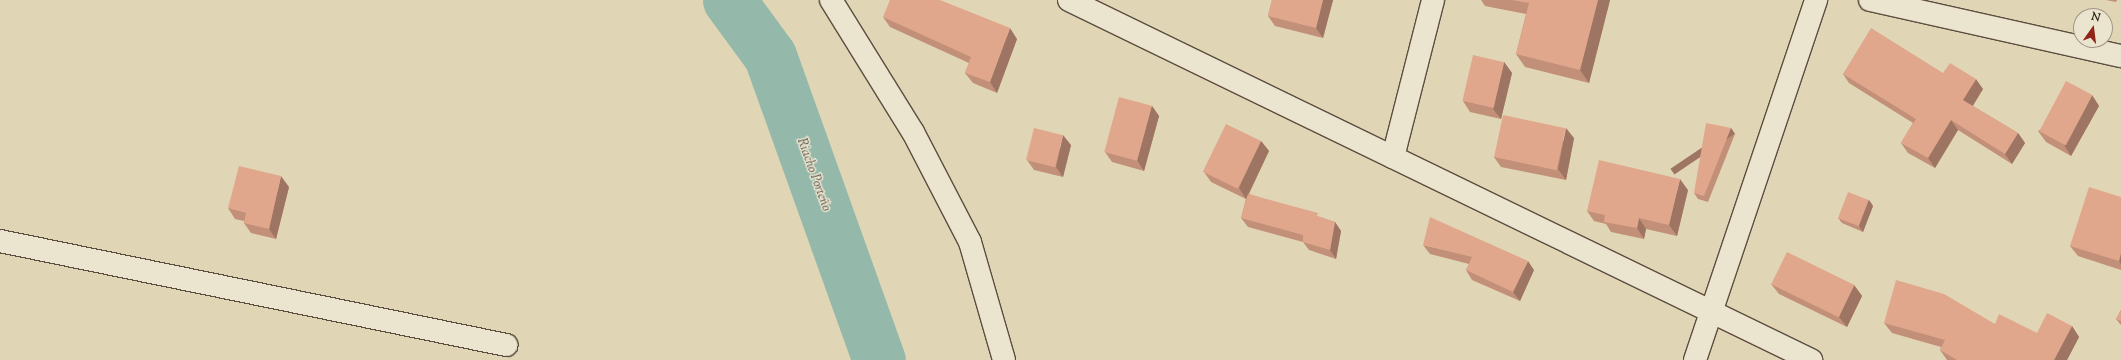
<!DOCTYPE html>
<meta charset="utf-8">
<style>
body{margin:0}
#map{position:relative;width:2121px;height:360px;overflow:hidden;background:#e0d6b5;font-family:"Sorts Mill Goudy",serif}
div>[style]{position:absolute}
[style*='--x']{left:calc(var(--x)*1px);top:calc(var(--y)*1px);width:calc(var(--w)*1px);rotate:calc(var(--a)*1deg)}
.river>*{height:53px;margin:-26.5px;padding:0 26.5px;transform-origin:26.5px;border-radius:26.5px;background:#94b9ab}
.roads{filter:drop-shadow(1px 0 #5d4d3f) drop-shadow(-1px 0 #5d4d3f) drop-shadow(0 1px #5d4d3f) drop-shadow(0 -1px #5d4d3f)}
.minor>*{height:22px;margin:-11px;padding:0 11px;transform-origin:11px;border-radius:11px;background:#ebe4cf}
.tertiary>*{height:22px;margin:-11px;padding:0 11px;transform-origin:11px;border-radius:11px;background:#ebe4cf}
.wall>*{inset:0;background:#c29078}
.shaded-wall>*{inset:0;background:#9e7562;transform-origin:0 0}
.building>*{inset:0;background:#e1a78c;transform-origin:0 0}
span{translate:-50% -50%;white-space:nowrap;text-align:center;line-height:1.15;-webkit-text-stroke:3px #ebe4cf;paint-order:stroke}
.water-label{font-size:13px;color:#4f4d44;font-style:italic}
.north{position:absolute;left:2073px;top:8px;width:40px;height:40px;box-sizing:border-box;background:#ebe4cf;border:1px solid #a19586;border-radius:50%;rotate:14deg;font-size:11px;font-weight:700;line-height:16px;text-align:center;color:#311f18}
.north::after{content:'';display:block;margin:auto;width:14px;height:18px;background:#8f2418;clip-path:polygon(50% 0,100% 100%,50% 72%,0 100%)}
</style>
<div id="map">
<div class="river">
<div style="--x:729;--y:0;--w:69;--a:53.8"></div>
<div style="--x:770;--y:56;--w:323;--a:70.3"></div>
</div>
<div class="roads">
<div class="minor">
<div style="--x:831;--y:0;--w:155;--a:58.2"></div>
<div style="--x:913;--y:132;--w:124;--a:62.6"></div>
<div style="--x:970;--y:242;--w:123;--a:73.9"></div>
<div style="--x:1870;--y:0;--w:257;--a:12.6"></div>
<div style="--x:1393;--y:157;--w:162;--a:-75.7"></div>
<div style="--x:0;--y:241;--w:517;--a:11.61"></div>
<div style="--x:1695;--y:360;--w:380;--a:-71.4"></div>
</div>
<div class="tertiary">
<div style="--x:1069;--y:0;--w:825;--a:25.88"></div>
</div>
</div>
<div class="wall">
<div style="clip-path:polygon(1272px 0,1333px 0,1323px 38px,1275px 26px,1268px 16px)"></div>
<div style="clip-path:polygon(1481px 0,1610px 0,1589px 83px,1525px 67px,1516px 54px,1526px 14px,1485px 6px)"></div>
<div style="clip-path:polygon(2106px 0,2117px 0,2116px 2px)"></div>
<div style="clip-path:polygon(883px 17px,1017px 39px,997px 93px,973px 83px,965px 73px,969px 63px,890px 27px)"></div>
<div style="clip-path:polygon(1504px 62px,1512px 73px,1501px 119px,1470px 112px,1463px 101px)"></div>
<div style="clip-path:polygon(1943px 73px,1983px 89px,1973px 106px,2018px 133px,2025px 143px,2012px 164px,1958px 130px,1935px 168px,1908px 153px,1901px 143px,1913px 123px,1849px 83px,1843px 74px)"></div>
<div style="clip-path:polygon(2092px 95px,2099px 106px,2071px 156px,2046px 142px,2038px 131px)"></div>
<div style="clip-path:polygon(1152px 106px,1159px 116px,1144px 171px,1112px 162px,1105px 152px)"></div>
<div style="clip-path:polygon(1731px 128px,1735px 134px,1708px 202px,1698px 199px,1694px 193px)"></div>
<div style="clip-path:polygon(1574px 138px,1566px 180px,1501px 167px,1494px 157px)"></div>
<div style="clip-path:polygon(1261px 141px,1269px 151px,1249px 194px,1335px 222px,1341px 231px,1336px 259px,1309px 250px,1303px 242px,1248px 227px,1241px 218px,1246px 199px,1211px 182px,1204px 172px)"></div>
<div style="clip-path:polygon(1071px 145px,1063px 177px,1034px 170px,1027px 160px)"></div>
<div style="clip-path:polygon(289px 187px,276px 239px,251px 233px,244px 223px,244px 221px,235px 219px,228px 208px)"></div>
<div style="clip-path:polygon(1688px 190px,1677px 236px,1646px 229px,1644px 239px,1611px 232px,1606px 224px,1594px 221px,1587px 211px)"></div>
<div style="clip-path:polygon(2121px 197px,2121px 270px,2078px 256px,2070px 246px)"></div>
<div style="clip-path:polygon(1869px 200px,1873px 206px,1863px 232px,1842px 223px,1838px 218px)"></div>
<div style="clip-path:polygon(1423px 245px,1534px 270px,1520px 301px,1472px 280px,1466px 270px,1469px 264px,1430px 254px)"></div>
<div style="clip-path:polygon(1771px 284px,1854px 285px,1862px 296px,1847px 327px,1779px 294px)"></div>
<div style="clip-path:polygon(2121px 310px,2121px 325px,2116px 319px)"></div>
<div style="clip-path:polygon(1884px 323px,1995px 324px,2037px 333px,2072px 326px,2079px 337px,2067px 360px,1947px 360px,1940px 350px,1941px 347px,1892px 333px)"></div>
</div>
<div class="shaded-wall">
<div style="clip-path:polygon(1323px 0,1333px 0,1323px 38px,1316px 28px)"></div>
<div style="clip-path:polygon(1598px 0,1610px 0,1589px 83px,1580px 70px)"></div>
<div style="clip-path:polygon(1010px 28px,1017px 39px,997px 93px,990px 82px)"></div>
<div style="clip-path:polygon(1504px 62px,1512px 73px,1501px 119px,1493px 109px)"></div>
<div style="clip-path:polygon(1976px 79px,1983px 89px,1970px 110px,1963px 100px)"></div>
<div style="clip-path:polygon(2092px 95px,2099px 106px,2071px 156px,2064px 145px)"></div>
<div style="clip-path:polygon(1152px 106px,1159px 116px,1144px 171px,1137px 160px)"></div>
<div style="clip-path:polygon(1951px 120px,1958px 130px,1935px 168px,1928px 158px)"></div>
<div style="clip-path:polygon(1566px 128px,1574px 138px,1566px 180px,1558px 169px)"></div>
<div style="left:1731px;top:128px;width:7px;height:73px;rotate:56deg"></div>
<div style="clip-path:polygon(2018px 133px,2025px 143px,2012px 164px,2005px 154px)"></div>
<div style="clip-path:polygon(1063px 135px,1071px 145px,1063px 177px,1056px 167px)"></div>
<div style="clip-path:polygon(1261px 141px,1269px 151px,1246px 199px,1239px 188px)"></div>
<div style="clip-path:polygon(281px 176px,289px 187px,276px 239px,269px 229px)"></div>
<div style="clip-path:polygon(1680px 179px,1688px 190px,1677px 236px,1669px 225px)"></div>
<div style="clip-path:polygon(1869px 200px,1873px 206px,1863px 232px,1859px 226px)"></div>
<div style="clip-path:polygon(1639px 218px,1646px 229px,1644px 239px,1637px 228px)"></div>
<div style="clip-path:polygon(1335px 222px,1341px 231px,1336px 259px,1330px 250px)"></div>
<div style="clip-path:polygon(2121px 253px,2121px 264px,2119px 261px)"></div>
<div style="clip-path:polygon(1528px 261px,1534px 270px,1520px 301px,1513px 292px)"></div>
<div style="clip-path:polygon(1854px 285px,1862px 296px,1847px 327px,1839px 317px)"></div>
<div style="clip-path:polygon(2072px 326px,2079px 337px,2067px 360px,2054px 360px)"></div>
</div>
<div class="building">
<div style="clip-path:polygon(890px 0,940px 0,1010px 28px,990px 82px,965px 73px,971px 57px,883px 17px)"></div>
<div style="clip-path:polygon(1272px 0,1323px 0,1316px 28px,1268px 16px)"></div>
<div style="clip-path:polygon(1512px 0,1598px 0,1580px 70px,1516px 54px,1529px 3px)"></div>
<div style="clip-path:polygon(1871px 28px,1943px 73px,1950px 63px,1976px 79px,1963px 100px,2018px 133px,2005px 154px,1951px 120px,1928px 158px,1901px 143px,1916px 119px,1843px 74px)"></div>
<div style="left:1473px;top:55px;width:32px;height:47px;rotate:13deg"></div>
<div style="left:2066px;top:81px;width:30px;height:57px;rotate:28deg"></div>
<div style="left:1119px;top:97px;width:34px;height:57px;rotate:15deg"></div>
<div style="left:1503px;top:115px;width:64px;height:43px;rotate:12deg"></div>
<div style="clip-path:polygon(1706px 123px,1731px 128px,1704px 196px,1694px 193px)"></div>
<div style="left:1226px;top:124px;width:39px;height:53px;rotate:26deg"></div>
<div style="left:1034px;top:128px;width:30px;height:33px;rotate:14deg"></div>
<div style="clip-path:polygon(1599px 160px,1680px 179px,1669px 225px,1639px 218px,1637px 228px,1604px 222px,1605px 215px,1587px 211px)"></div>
<div style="clip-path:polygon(239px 166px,281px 176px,269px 229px,244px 223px,246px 213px,228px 208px)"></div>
<div style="clip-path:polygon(2089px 187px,2121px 197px,2121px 253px,2119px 261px,2070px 246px)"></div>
<div style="left:1848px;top:192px;width:22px;height:28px;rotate:21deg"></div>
<div style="clip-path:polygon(1248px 194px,1318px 213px,1317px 216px,1335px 222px,1330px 250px,1303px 242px,1303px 235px,1241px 218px)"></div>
<div style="clip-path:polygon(1430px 217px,1528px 261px,1513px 292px,1466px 270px,1472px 257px,1423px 245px)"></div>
<div style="left:1787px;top:252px;width:75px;height:36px;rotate:26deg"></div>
<div style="clip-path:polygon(1896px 280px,1944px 294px,1995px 324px,1999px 314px,2037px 333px,2047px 313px,2072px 326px,2054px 360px,1957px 360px,1940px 350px,1945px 340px,1884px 323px)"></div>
<div style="clip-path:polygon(2121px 310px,2121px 321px,2116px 319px)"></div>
</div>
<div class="water-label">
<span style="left:813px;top:175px;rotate:70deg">Riacho Porteño</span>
</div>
<div class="north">N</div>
</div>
